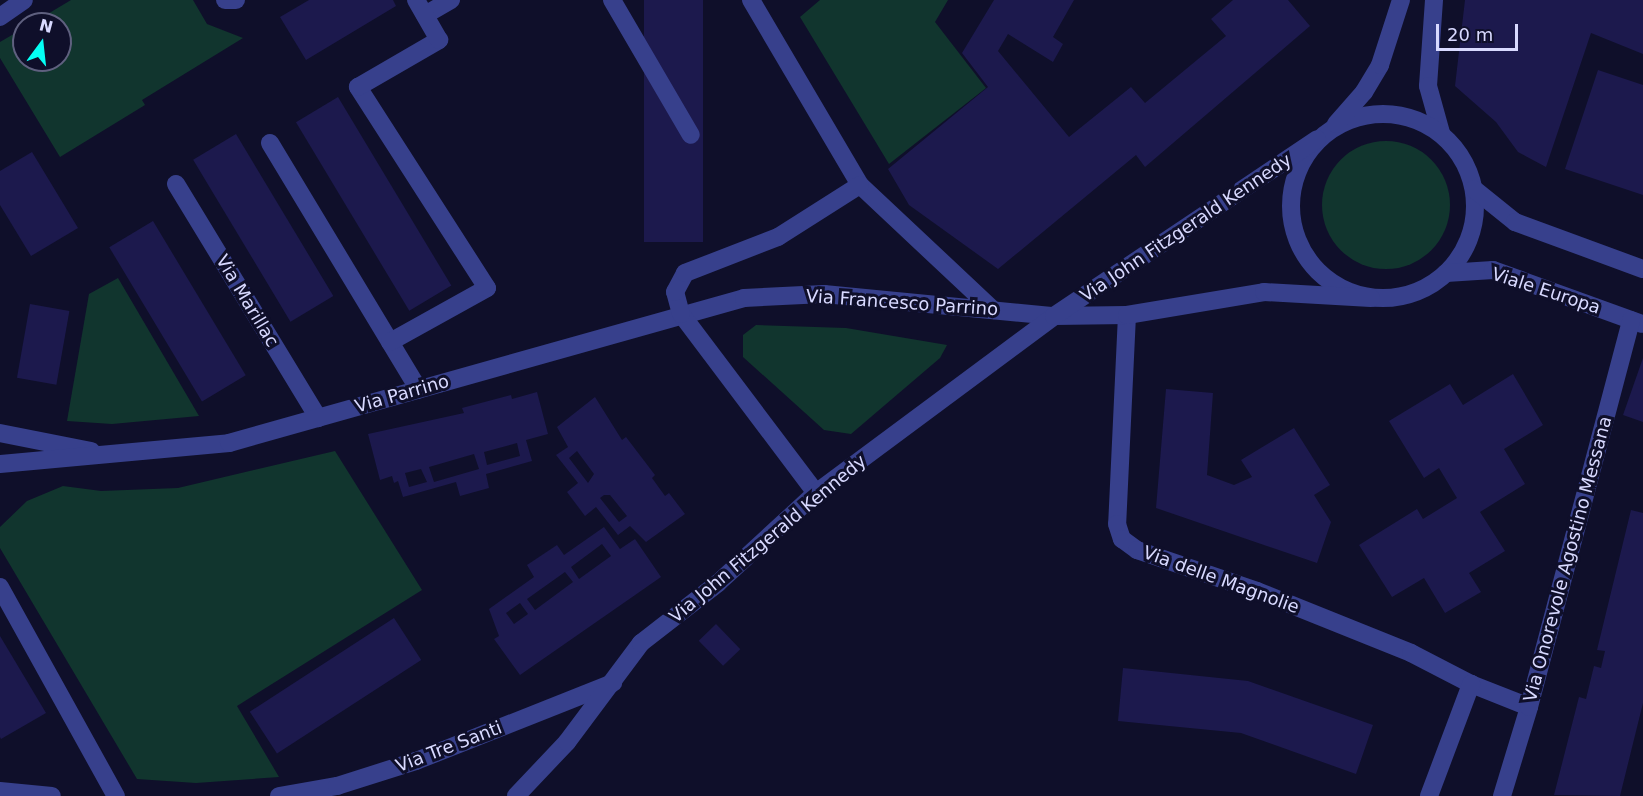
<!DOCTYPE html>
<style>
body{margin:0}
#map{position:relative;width:1643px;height:796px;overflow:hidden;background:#0f0f2a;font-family:"DejaVu Sans",sans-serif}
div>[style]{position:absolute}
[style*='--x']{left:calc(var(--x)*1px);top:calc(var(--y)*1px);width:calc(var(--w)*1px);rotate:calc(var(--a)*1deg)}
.green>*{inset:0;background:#11352e}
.round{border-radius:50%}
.building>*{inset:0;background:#1c194d;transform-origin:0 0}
.minor>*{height:18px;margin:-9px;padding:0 9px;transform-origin:9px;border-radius:9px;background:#37408c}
.minor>.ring{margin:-9px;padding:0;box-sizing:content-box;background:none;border:18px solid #37408c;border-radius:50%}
span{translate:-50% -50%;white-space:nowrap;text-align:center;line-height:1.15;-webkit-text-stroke:6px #0f0f2a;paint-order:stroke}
.street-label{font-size:18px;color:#d8d9ff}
.north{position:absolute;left:12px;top:12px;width:60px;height:60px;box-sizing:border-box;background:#0f0f2a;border:2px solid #5f607f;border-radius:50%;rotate:15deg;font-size:16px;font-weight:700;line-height:24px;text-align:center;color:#d8d9ff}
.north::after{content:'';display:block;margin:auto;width:21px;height:27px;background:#04fff4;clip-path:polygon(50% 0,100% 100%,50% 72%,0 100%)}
.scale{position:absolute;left:1436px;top:24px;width:82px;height:27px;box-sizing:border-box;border:3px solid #d8d9ff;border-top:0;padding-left:8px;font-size:18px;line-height:21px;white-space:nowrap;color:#d8d9ff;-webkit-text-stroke:4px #0f0f2a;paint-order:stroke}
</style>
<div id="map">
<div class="green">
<div style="clip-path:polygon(71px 0,193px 0,207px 24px,243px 38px,142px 100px,145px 105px,60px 157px,0 58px,0 42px,24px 28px,24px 60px,60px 60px,60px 24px,31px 24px)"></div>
<div style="clip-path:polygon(820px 0,948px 0,935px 22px,986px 88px,889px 164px,800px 17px)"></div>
<div class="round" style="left:1322px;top:141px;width:128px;height:128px"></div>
<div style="clip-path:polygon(118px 278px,199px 416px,112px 424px,67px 421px,89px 294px)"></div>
<div style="clip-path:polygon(756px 325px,846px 328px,947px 345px,940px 358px,851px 434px,824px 430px,743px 357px,743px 335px)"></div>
<div style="clip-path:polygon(335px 451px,422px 590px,237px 706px,279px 777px,196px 783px,137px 779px,0 548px,0 527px,27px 501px,63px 486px,101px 491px,178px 488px)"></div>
</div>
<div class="building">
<div style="clip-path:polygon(309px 0,393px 0,396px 6px,306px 60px,280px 17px)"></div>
<div style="left:644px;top:0;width:59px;height:242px"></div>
<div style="clip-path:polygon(994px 0,1074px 0,1053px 37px,1063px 44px,1053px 62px,1008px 34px,998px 51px,1069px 137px,1131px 87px,1145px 103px,1226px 36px,1211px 19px,1233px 0,1288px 0,1310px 26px,1145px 167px,1136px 155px,998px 269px,909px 205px,888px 169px,988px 87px,962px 53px)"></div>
<div style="clip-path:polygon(1465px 0,1643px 0,1643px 54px,1591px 33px,1546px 167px,1518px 152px,1496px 122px,1455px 86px)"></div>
<div style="clip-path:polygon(1598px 70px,1643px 85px,1643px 195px,1565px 169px)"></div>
<div style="left:338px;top:97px;width:220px;height:49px;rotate:59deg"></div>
<div style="left:236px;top:134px;width:189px;height:50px;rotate:59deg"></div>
<div style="clip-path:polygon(32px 152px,78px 228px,31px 256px,0 205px,0 171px)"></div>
<div style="left:153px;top:221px;width:180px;height:51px;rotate:59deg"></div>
<div style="left:30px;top:304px;width:40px;height:75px;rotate:10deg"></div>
<div style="clip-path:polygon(1643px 358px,1643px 422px,1623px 415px)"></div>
<div style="clip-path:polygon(1513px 374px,1543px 425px,1504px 449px,1525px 484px,1480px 512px,1505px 551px,1469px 573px,1481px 592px,1445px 613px,1424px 578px,1392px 597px,1359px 545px,1417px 509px,1423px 519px,1457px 498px,1439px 468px,1424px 478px,1389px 421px,1450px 384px,1463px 405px)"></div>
<div style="clip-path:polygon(1166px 389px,1213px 393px,1207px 475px,1234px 485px,1252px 477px,1241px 460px,1294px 428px,1330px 485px,1314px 495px,1331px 522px,1317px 563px,1156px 508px)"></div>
<div style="clip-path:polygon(evenodd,537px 392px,548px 434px,526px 440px,532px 461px,486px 474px,489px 488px,460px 496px,456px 482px,403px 497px,398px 481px,394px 483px,392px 476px,380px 480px,368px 434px,464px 413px,462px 408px,511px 395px,512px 399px,537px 392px,517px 443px,520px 456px,487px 465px,484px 452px,517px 443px,537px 392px,474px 454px,479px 469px,434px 482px,429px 467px,474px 454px,537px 392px,421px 469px,427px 482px,409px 487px,405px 473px,421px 469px)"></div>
<div style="clip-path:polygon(evenodd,595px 397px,622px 440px,626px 437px,655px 475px,652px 478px,665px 496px,669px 493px,685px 514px,646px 542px,630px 526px,618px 535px,596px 507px,585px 516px,567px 492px,578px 483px,556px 455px,568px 447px,557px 427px,595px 397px,577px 451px,594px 474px,588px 483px,569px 458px,577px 451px,595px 397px,604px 495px,610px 495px,627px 516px,619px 522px,600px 498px,604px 495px)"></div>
<div style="clip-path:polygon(1631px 510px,1643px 513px,1643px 703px,1620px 796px,1554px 795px,1579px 697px,1586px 699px,1594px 666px,1601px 668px,1605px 651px,1597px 650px)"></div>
<div style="clip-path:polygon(evenodd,604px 527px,620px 549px,635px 539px,661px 577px,520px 675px,494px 639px,499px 636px,489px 609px,534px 577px,527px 565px,557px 545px,564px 555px,604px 527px,602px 544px,611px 556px,579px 579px,571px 567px,602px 544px,604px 527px,565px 572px,573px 582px,535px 610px,527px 599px,565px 572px,604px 527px,520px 603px,528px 614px,514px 624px,506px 613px,520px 603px)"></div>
<div style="left:394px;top:618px;width:50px;height:172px;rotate:57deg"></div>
<div style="left:716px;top:624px;width:35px;height:24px;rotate:46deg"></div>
<div style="clip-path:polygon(0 636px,46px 713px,1px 739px,0 737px)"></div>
<div style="clip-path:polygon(1123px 668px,1248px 681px,1373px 725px,1356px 774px,1241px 733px,1118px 721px)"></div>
</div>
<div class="minor">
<div style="--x:225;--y:0;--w:11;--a:0"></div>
<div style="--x:612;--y:0;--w:156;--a:59.7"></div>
<div style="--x:751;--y:0;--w:215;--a:59.5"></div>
<div style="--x:860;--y:185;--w:183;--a:43.2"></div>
<div style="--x:1434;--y:0;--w:86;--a:94"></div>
<div style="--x:1428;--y:86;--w:49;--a:74.5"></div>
<div style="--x:425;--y:15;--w:30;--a:-30"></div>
<div style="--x:0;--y:17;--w:29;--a:-35"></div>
<div class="ring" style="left:1291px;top:114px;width:166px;height:166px"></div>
<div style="--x:1336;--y:124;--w:43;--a:-48.8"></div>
<div style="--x:1364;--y:92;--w:31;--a:-59"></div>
<div style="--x:1380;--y:65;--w:68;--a:-72.1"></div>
<div style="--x:270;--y:143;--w:288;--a:58.9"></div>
<div style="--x:176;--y:184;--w:274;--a:58.7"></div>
<div style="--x:1474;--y:189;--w:53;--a:38.8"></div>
<div style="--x:1515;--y:222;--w:136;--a:20.2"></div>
<div style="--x:1446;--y:273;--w:47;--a:-3.7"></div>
<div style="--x:1493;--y:270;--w:158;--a:19.9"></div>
<div style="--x:1127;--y:315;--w:209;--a:92.7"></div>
<div style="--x:1117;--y:524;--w:16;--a:72"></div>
<div style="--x:1122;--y:539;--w:19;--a:36"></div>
<div style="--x:1137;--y:550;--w:127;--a:18.9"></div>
<div style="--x:1257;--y:591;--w:166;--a:21.9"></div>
<div style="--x:1411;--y:653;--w:68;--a:27.3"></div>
<div style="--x:1471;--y:684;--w:62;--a:21.6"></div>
<div style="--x:390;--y:342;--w:111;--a:-29.1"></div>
<div style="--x:487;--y:288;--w:239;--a:-122.7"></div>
<div style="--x:358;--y:87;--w:94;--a:-30.1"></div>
<div style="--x:439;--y:40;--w:46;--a:-119.9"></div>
<div style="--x:0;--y:433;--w:93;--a:11.2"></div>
<div style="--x:0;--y:464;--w:230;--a:-5.2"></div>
<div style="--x:229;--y:443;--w:535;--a:-15.72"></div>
<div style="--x:744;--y:298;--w:80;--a:-2.9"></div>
<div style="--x:824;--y:294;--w:231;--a:5.5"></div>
<div style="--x:1054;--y:316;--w:73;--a:-0.8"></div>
<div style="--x:1127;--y:315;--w:139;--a:-9.5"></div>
<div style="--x:1264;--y:292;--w:107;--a:3.2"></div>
<div style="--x:816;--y:493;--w:224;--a:-127"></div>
<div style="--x:681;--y:314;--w:23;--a:-105"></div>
<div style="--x:675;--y:292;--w:21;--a:-62"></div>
<div style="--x:685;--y:273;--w:100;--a:-21.2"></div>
<div style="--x:778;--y:237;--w:97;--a:-32.4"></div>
<div style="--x:0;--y:587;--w:239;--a:61"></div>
<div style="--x:0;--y:791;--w:52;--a:5.5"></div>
<div style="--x:279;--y:796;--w:59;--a:-9.8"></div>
<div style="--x:337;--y:786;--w:83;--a:-17.6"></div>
<div style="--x:416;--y:761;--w:212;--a:-21.6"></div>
<div style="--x:516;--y:796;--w:74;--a:-46.6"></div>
<div style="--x:567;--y:742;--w:124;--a:-53.2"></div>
<div style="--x:641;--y:643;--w:98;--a:-37.9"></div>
<div style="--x:718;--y:583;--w:133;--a:-42.6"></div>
<div style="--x:816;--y:493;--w:297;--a:-36.6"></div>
<div style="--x:1054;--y:316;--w:317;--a:-33.9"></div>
<div style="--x:1429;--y:796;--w:120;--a:-69.4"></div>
<div style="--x:1502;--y:796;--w:93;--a:-73.1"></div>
<div style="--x:1529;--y:707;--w:400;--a:-75.2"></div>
</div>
<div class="street-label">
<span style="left:1186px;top:228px;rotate:-34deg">Via John Fitzgerald Kennedy</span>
<span style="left:1546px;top:291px;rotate:18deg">Viale Europa</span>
<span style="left:247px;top:301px;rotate:59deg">Via Marillac</span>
<span style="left:902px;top:303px;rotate:4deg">Via Francesco Parrino</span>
<span style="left:402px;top:394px;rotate:-16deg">Via Parrino</span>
<span style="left:768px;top:539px;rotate:-40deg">Via John Fitzgerald Kennedy</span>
<span style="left:1568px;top:559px;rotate:-75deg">Via Onorevole Agostino Messana</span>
<span style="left:1221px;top:580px;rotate:20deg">Via delle Magnolie</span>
<span style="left:449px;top:747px;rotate:-21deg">Via Tre Santi</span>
</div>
<div class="north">N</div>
<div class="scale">20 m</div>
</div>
